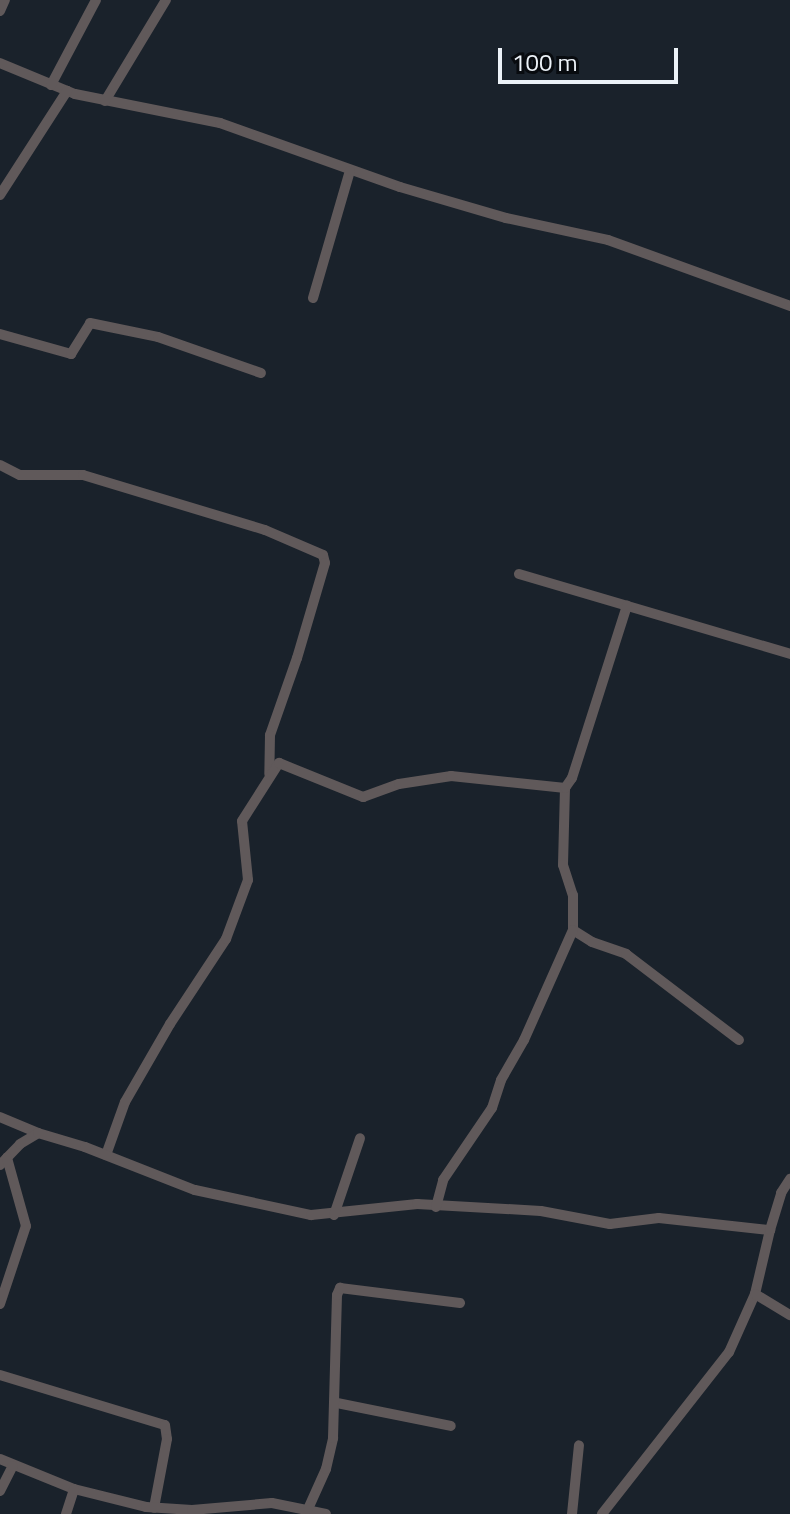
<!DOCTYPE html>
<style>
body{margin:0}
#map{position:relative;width:790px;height:1514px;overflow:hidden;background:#1a222b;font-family:"Titillium Web",sans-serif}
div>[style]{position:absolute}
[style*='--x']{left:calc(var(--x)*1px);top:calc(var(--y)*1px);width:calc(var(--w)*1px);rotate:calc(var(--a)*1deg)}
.minor>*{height:10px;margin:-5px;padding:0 5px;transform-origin:5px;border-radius:5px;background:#60595a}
span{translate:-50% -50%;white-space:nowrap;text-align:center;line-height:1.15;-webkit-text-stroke:6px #080b0f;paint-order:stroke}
.scale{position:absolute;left:498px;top:48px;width:180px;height:36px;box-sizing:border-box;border:4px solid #ecf2f8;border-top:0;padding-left:10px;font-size:24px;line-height:28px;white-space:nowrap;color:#ecf2f8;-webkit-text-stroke:6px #080b0f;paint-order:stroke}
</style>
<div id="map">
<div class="minor">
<div style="--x:0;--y:11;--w:12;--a:-66"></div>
<div style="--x:0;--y:63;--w:81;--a:22.5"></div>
<div style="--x:75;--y:94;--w:148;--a:11.3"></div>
<div style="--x:220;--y:123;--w:191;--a:19.6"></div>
<div style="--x:400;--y:187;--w:110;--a:16.3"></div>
<div style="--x:506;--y:218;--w:104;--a:12.2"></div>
<div style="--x:608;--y:240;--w:194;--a:19.9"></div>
<div style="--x:51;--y:85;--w:96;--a:-62.1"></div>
<div style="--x:105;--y:101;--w:118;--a:-58.9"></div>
<div style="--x:0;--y:195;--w:124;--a:-57.2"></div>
<div style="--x:313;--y:298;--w:132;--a:-73.8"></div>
<div style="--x:0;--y:334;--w:74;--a:15.7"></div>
<div style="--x:71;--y:354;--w:36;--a:-58"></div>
<div style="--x:90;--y:323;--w:69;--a:11.6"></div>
<div style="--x:158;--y:337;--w:109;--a:19.3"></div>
<div style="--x:0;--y:465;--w:22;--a:27"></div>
<div style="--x:20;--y:475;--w:63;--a:0"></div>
<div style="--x:83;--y:475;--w:190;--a:16.8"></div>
<div style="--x:265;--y:530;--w:63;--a:23.3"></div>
<div style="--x:323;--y:555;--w:8;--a:76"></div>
<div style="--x:325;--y:563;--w:99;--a:106.4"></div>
<div style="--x:297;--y:658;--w:82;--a:109.3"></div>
<div style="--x:270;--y:735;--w:39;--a:91"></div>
<div style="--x:519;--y:574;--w:283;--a:16.4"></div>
<div style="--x:565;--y:788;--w:77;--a:91.5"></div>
<div style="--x:563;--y:865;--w:32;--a:72"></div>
<div style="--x:573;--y:895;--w:35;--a:90"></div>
<div style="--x:573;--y:930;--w:22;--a:32"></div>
<div style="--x:592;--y:942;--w:36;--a:19"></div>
<div style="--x:626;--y:954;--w:142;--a:37.3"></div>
<div style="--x:0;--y:1117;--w:41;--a:22.8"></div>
<div style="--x:106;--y:1155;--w:56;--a:-70.3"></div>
<div style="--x:125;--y:1102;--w:90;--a:-60"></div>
<div style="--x:170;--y:1024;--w:102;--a:-56.6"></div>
<div style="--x:226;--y:939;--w:63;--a:-69.6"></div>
<div style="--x:248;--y:880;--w:59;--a:-95.8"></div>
<div style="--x:242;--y:821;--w:69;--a:-57.5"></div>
<div style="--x:279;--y:763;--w:91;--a:22"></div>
<div style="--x:363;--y:797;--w:38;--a:-20"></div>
<div style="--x:399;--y:784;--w:53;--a:-8.7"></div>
<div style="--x:451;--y:776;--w:115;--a:6"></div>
<div style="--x:565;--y:788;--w:12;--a:-55"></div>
<div style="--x:572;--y:778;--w:181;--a:-72.3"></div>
<div style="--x:0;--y:1165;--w:29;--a:-46"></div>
<div style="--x:20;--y:1144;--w:21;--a:-31"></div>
<div style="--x:38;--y:1133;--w:49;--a:16.6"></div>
<div style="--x:85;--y:1147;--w:118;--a:21.4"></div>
<div style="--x:195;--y:1190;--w:119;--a:12.2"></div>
<div style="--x:311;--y:1215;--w:107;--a:-5.9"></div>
<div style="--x:417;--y:1204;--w:124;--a:3.2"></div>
<div style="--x:541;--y:1211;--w:70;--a:10.7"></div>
<div style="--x:610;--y:1224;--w:49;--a:-7"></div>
<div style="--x:659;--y:1218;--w:112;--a:6.2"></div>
<div style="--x:770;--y:1230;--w:66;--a:103.2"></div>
<div style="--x:755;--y:1294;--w:64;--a:114.1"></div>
<div style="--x:729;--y:1352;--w:206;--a:128.1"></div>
<div style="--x:436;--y:1207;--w:28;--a:-75"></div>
<div style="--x:443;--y:1180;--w:87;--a:-55.8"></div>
<div style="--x:492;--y:1108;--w:29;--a:-72"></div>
<div style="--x:501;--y:1080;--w:46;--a:-60.1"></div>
<div style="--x:524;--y:1040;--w:120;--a:-66"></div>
<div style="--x:334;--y:1215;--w:81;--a:-71.3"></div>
<div style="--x:770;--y:1230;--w:39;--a:-73"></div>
<div style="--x:781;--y:1193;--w:17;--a:-57"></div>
<div style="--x:755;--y:1294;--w:41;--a:31"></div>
<div style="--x:0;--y:1304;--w:82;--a:-71.6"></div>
<div style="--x:26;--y:1226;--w:71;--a:-105.6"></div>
<div style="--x:0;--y:1375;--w:172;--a:16.9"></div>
<div style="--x:165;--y:1425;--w:14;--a:82"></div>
<div style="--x:167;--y:1439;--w:70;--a:100.7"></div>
<div style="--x:337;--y:1403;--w:116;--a:11.4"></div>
<div style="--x:0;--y:1459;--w:80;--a:22.1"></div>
<div style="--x:74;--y:1489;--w:74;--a:14"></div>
<div style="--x:146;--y:1507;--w:46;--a:3.7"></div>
<div style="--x:192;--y:1510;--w:80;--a:-5"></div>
<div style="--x:272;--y:1503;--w:55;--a:11.5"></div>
<div style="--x:0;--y:1491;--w:28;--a:-63"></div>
<div style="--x:308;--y:1509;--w:44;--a:-65.8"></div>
<div style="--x:326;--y:1469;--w:32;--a:-77"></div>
<div style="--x:333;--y:1438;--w:143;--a:-88.4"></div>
<div style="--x:337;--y:1295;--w:8;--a:-67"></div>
<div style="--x:340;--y:1288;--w:121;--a:7.1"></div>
<div style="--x:66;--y:1514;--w:26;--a:-72"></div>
<div style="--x:572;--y:1514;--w:69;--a:-84.2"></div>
</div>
<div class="scale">100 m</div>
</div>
